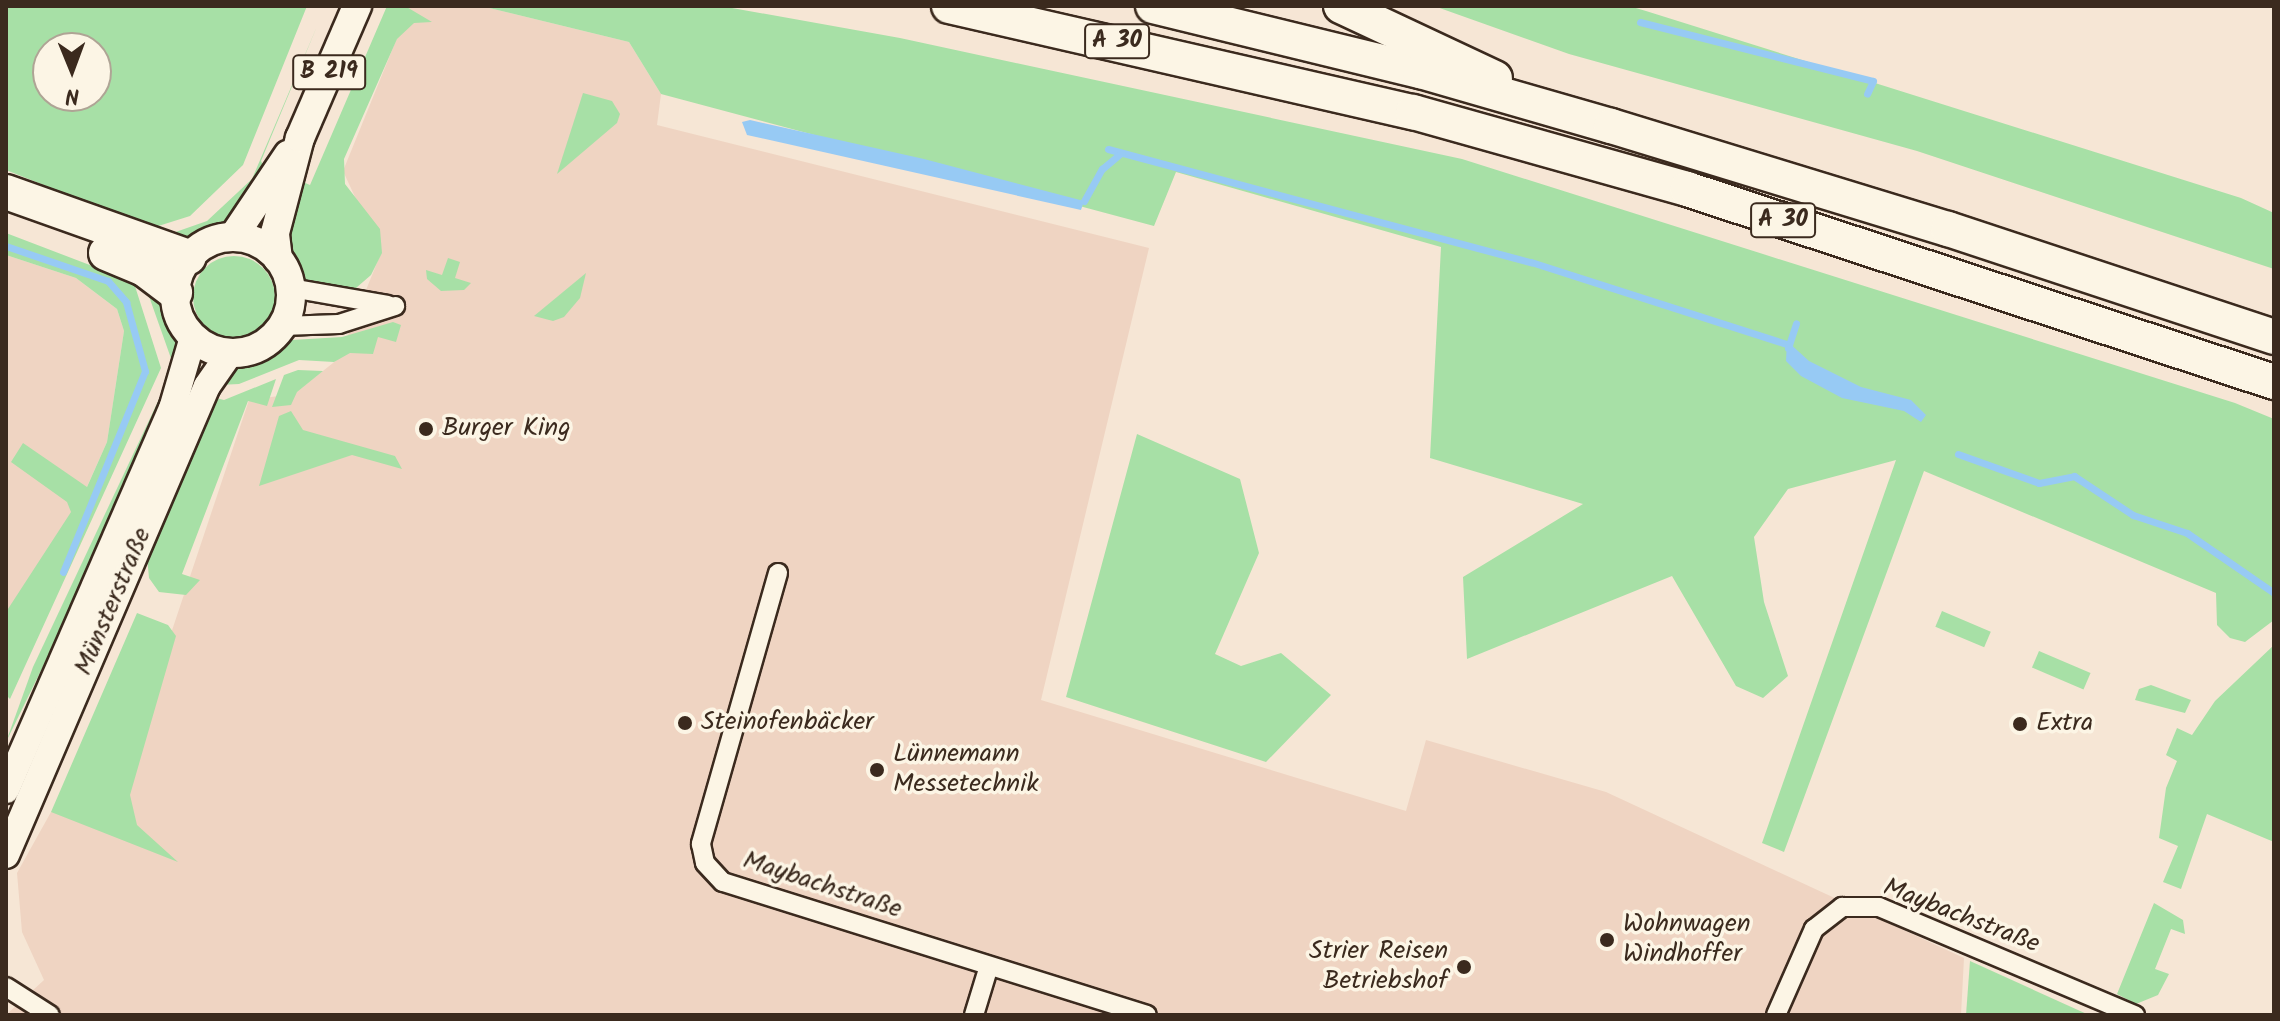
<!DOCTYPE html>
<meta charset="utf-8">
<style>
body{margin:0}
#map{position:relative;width:2280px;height:1021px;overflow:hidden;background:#f6e6d5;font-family:Kalam,sans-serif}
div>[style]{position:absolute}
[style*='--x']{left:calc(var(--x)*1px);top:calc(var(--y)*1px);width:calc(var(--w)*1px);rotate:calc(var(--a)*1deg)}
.built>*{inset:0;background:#efd4c2}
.green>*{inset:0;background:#a7e0a6;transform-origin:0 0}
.round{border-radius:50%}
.water>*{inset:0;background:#97caf4}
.stream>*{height:7px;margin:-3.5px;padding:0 3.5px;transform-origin:3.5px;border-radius:3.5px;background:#97caf4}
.roads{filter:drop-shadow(2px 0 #3b2a1e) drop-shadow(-2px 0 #3b2a1e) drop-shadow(0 2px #3b2a1e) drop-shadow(0 -2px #3b2a1e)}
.street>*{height:18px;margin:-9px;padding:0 9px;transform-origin:9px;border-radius:9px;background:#fcf5e5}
.secondary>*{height:26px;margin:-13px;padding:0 13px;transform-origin:13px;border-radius:13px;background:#fcf5e5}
.primary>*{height:28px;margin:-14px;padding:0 14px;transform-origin:14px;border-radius:14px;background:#fcf5e5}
.primary>.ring{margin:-14px;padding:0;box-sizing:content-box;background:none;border:28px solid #fcf5e5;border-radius:50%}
.highway>*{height:34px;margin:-17px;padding:0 17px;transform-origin:17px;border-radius:17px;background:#fcf5e5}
.dots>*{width:22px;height:22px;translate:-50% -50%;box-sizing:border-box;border:4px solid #fcf5e5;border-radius:50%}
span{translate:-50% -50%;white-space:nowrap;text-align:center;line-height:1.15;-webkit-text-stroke:7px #fcf5e5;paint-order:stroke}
.shield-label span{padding:2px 6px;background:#fcf5e5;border:2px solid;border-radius:6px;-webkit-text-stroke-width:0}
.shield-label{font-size:24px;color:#3b2a1e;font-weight:700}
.poi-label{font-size:26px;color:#3b2a1e}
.left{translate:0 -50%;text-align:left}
.right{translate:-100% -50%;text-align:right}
.street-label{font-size:26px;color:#3b2a1e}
.frame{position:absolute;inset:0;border:8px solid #3b2a1e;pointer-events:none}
.north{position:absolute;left:32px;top:32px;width:80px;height:80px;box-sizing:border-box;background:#fcf5e5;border:2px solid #afa495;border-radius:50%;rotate:179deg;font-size:22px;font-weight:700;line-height:32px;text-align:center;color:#3b2a1e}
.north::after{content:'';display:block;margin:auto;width:28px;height:36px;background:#3b2a1e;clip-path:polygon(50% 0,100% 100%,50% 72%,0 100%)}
</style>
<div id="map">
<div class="built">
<div style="clip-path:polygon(410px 6px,481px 6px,629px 42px,661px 94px,657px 125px,1149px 248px,1041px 700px,1406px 811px,1426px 740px,1606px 792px,1964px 958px,1961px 1015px,6px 1015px,44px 980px,22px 932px,17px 873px,51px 812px,122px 780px,249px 400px,294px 394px,338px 359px,381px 253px,343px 171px)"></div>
<div style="clip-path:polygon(6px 255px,76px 278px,117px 309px,124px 331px,107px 442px,64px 538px,6px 627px)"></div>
</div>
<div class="green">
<div style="clip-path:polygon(evenodd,6px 6px,307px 6px,243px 165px,190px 216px,152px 228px,6px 170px,6px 6px,48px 48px,96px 48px,96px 96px,48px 96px,48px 48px)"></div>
<div style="clip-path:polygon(387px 6px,405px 6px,432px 22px,414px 23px,397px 39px,344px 159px,345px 184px,380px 229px,382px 253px,371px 275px,356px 288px,311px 286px,297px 273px,284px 243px,296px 198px,303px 182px,310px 185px)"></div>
<div style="clip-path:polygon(481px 6px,721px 6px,900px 38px,1462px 159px,2235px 403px,2274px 419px,2274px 620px,2245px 642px,2230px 638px,2217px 625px,2216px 593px,1924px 471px,1784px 852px,1762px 843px,1896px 460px,1788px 489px,1754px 537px,1764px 602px,1788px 676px,1763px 698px,1736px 686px,1672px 576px,1467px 659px,1463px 577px,1583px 504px,1430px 458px,1441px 247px,1176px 172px,1154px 226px,661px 94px,629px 42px)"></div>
<div style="clip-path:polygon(1434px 6px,1629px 6px,1646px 11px,2241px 198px,2274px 213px,2274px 269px,1917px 151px,1569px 54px)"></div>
<div style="clip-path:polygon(318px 24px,261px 161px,265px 169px,237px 221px,190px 246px,167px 235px,207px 221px,252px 179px)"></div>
<div style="clip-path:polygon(583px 93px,612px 101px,620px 114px,617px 123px,557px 174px)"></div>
<div style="clip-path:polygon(6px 233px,95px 267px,105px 262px,136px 275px,134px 283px,161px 368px,10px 699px,6px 695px,6px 612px,71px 512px,67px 502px,11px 462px,23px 443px,87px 487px,107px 442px,124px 331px,117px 309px,76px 278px,6px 255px)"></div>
<div class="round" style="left:193px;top:256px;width:82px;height:82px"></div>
<div style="clip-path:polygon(448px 258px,460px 262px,455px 278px,471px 283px,464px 290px,441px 291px,427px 279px,426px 270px,442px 275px)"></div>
<div style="clip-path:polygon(586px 273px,580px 298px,564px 317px,553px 321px,534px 316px)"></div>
<div style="clip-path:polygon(145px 285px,157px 292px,176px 333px,179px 349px,173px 364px)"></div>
<div style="clip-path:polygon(393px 322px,401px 325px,396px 342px,378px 337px,373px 354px,350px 353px,334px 362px,299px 360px,239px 384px,219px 385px,237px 365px,256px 361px,292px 340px,342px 337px)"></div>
<div style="clip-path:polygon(298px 370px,323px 371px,297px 392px,291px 405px,272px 407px,284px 375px)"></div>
<div style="clip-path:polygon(169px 378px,95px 560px,6px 742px,33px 667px)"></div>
<div style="clip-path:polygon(276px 379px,267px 406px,248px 401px,182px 574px,200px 580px,186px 595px,159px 592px,149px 578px,147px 556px,212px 397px,224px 400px)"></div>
<div style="clip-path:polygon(291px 411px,303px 430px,395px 456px,402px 469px,352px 455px,259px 486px,279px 416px)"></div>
<div style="clip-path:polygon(1137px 434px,1240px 479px,1259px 553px,1215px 654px,1241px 666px,1281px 653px,1331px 695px,1266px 762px,1066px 697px)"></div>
<div style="left:1942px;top:611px;width:53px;height:17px;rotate:23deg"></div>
<div style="clip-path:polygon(137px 613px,168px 625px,176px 636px,130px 795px,137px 825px,178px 862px,51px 812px)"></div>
<div style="clip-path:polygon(2274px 645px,2274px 842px,2207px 814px,2181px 889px,2163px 882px,2178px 846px,2159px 838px,2166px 788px,2177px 761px,2166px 755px,2177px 728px,2192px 735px,2215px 701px)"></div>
<div style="left:2039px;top:651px;width:56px;height:18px;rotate:23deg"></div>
<div style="clip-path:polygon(2151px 685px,2191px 700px,2185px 713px,2135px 700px,2139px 689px)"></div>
<div style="clip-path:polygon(2154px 903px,2183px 920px,2185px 934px,2171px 929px,2155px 969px,2169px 974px,2158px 995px,2136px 1004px,2117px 994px)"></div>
<div style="clip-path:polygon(1970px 961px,2089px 1015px,1966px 1015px)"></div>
</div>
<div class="water">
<div style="clip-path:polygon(750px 120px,924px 159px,1084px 201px,1081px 210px,747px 135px,742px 122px)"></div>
<div style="clip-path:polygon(1787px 341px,1809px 361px,1861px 387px,1911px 400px,1926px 415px,1921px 422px,1904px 411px,1842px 398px,1801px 376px,1786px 361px)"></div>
</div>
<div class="stream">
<div style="--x:1640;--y:22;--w:240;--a:14.2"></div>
<div style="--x:1873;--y:81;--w:14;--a:115"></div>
<div style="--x:1108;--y:149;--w:438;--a:15"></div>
<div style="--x:1531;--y:262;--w:271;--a:17.8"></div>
<div style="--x:1084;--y:201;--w:37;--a:-61"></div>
<div style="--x:1102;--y:169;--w:25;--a:-40"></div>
<div style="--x:6;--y:246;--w:108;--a:18.9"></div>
<div style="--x:108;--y:281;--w:28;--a:49"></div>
<div style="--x:126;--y:302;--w:72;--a:74.6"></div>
<div style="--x:145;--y:371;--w:217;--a:112.2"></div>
<div style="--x:1788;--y:348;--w:26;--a:-72"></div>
<div style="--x:1958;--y:454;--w:86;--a:19.7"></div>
<div style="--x:2039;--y:483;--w:36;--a:-11"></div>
<div style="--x:2074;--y:476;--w:71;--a:33.5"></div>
<div style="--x:2133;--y:515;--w:57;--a:18.4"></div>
<div style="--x:2187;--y:533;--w:106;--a:34.6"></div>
</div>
<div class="roads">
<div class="street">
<div style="--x:291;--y:288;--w:98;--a:9.9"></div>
<div style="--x:282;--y:326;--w:57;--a:-2"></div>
<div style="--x:339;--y:324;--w:59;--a:-17.8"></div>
<div style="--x:778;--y:573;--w:282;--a:105.9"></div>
<div style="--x:701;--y:844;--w:19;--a:78"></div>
<div style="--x:705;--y:863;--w:26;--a:47"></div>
<div style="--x:723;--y:882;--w:444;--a:17.4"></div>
<div style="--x:6;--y:987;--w:52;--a:32.5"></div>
<div style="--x:974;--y:1015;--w:51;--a:-73"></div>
<div style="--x:1776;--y:1015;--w:94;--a:-66.2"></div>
<div style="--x:1814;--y:929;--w:36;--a:-38"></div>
<div style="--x:1842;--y:907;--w:37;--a:0"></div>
<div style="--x:1879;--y:907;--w:278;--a:22.9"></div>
</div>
<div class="secondary">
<div style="--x:6;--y:790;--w:416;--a:-66.5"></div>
<div style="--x:172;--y:409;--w:75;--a:-73.7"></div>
<div style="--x:6;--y:855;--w:510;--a:-66.8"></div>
<div style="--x:207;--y:386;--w:40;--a:-55.1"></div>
</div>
<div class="primary">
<div style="--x:233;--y:237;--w:99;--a:-56.1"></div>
<div class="ring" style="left:175px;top:237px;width:88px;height:88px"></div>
<div style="--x:278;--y:259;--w:26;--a:-97"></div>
<div style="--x:275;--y:233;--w:98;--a:-75.3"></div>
<div style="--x:300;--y:138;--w:144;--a:-66.6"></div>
</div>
<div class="highway">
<div style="--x:949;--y:6;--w:476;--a:12.9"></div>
<div style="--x:1413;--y:112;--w:285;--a:15.7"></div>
<div style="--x:1687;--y:189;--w:618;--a:18.2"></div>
<div style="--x:1153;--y:6;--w:275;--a:13.7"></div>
<div style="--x:1420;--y:71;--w:199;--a:16.1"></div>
<div style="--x:1611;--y:126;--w:352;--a:17"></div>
<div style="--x:1948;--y:229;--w:343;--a:18.3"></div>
<div style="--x:1341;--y:6;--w:170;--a:25.1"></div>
<div style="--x:6;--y:192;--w:194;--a:19.6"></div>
<div style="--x:106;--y:253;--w:41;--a:22.8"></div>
<div style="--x:144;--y:269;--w:39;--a:37"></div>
</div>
</div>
<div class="dots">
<div style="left:426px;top:429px;background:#3b2a1e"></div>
<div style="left:685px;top:723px;background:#3b2a1e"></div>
<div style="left:2020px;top:724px;background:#3b2a1e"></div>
<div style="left:877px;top:770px;background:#3b2a1e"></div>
<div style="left:1607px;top:940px;background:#3b2a1e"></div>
<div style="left:1464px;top:967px;background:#3b2a1e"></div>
</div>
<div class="shield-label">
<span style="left:1117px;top:41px">A 30</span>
<span style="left:329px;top:72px">B 219</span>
<span style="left:1783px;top:220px">A 30</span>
</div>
<div class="poi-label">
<span class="left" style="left:442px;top:429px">Burger King</span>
<span class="left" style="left:701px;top:723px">Steinofenbäcker</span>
<span class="left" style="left:2036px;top:724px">Extra</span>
<span class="left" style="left:893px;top:770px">Lünnemann<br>Messetechnik</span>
<span class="left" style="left:1623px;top:940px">Wohnwagen<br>Windhoffer</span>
<span class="right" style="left:1448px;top:967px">Strier Reisen<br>Betriebshof</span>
</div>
<div class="street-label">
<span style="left:114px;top:602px;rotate:-67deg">Münsterstraße</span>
<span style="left:822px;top:886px;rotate:18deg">Maybachstraße</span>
<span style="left:1961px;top:917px;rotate:21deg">Maybachstraße</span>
</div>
<div class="frame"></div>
<div class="north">N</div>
</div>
